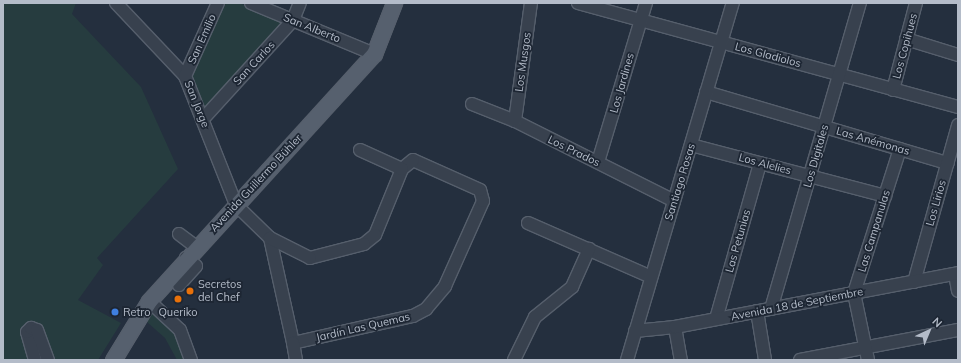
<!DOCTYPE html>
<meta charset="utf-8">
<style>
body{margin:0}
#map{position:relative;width:961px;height:363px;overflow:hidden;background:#242f3e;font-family:Mulish,sans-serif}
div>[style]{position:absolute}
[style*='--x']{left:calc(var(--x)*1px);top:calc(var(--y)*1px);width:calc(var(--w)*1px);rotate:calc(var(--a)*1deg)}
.green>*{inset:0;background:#263c3f}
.roads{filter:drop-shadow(1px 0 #565f6c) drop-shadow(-1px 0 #565f6c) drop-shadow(0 1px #565f6c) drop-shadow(0 -1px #565f6c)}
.minor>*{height:12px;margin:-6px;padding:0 6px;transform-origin:6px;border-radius:6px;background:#38414e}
.major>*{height:15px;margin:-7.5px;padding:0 7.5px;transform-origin:7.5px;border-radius:7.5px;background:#56606e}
.dots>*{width:11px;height:11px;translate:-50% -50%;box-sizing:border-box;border:2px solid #1d2633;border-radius:50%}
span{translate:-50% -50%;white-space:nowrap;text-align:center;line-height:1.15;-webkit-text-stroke:3.5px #1d2633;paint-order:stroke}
.street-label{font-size:11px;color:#b4bcc9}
.poi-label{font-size:11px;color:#b4bcc9}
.left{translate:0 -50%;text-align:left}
.frame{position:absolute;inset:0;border:4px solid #b4bcc9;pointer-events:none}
.north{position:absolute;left:909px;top:311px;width:40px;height:40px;-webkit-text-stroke:3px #1d2633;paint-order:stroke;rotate:44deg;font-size:11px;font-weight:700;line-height:16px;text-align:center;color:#b4bcc9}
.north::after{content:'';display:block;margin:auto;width:14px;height:18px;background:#b4bcc9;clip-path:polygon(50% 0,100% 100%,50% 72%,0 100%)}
</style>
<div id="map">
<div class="green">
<div style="clip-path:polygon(3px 3px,76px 3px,72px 14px,141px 87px,178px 169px,97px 258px,103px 265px,78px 300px,121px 323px,98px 360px,3px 360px)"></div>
<div style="clip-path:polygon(226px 3px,240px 3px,282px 23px,204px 110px,190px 77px)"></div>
<div style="clip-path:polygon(153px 311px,175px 331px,185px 360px,177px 360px,165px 338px,147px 322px)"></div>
</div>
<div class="roads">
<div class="minor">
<div style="--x:116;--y:3;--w:100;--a:46.6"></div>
<div style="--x:185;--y:76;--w:139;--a:68.4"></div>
<div style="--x:236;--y:205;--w:47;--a:44.1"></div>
<div style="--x:270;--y:238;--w:107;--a:77.6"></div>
<div style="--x:293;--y:343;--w:123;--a:-12.7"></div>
<div style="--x:413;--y:316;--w:15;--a:-28"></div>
<div style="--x:426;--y:309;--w:30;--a:-50"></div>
<div style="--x:445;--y:286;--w:93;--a:-65.9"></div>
<div style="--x:483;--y:201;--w:11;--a:-105"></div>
<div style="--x:480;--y:190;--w:73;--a:-155.9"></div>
<div style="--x:413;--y:160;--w:14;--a:141"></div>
<div style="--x:402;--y:169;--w:71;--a:112.2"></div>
<div style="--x:375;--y:235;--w:14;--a:141"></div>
<div style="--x:364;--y:244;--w:56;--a:165.5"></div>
<div style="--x:310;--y:258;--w:45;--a:-153.4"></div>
<div style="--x:251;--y:3;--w:133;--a:22.5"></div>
<div style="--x:578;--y:3;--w:394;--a:15.3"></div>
<div style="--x:906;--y:39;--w:54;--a:17.1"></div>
<div style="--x:185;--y:76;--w:80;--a:-65.7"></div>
<div style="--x:893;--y:90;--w:90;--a:-75.2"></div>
<div style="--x:706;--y:92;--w:252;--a:16.4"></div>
<div style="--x:472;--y:104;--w:46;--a:21.6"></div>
<div style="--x:515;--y:121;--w:178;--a:26.7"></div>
<div style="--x:203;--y:119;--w:134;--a:-47.7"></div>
<div style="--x:293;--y:20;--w:18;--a:-68"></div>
<div style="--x:515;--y:121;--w:119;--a:-82.3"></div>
<div style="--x:691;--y:145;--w:201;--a:14.7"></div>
<div style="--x:360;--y:150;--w:46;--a:24.3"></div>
<div style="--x:598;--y:162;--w:166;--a:-73.2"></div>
<div style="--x:528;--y:223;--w:134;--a:23.7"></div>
<div style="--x:179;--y:234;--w:21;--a:37"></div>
<div style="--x:955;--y:274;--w:17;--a:80"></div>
<div style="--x:914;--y:282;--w:163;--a:-74.3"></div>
<div style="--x:179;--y:285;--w:25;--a:-48"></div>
<div style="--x:196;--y:266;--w:13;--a:-141"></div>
<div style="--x:149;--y:301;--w:42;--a:43.1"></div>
<div style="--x:180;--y:330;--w:32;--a:70"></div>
<div style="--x:771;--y:309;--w:319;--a:-73.8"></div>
<div style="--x:757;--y:311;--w:50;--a:80.7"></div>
<div style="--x:716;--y:319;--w:162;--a:-74.2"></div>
<div style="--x:675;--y:327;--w:34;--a:80"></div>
<div style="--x:635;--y:331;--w:40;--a:-5.7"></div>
<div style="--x:675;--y:327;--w:288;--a:-10.8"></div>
<div style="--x:293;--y:343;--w:17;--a:80"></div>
<div style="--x:35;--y:360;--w:29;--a:-106"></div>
<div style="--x:27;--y:332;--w:6;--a:-45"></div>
<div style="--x:31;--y:328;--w:6;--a:18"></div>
<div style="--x:37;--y:330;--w:32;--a:70"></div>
<div style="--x:514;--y:360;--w:48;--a:-64"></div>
<div style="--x:535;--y:317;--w:48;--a:-39"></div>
<div style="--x:572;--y:287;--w:42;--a:-65.9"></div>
<div style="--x:627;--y:360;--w:372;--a:-73.5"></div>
<div style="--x:800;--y:360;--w:161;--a:-10.8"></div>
<div style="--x:868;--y:360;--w:68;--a:-101.8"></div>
<div style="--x:854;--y:293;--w:151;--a:-72.3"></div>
</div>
<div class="major">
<div style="--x:113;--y:360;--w:69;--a:-58.6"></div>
<div style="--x:149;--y:301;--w:334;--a:-47.7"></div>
<div style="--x:374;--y:54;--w:55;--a:-68.6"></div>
</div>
</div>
<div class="dots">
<div style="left:190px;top:291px;background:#e8710a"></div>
<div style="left:178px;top:299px;background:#e8710a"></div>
<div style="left:115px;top:312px;background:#3f7fe0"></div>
</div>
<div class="street-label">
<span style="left:312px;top:28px;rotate:22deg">San Alberto</span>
<span style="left:202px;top:39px;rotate:-66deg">San Emilio</span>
<span style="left:905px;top:46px;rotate:-75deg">Los Copihues</span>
<span style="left:768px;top:55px;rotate:15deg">Los Gladiolos</span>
<span style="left:523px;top:62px;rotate:-82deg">Los Musgos</span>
<span style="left:254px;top:63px;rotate:-47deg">San Carlos</span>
<span style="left:622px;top:83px;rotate:-74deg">Los Jardines</span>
<span style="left:197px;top:104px;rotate:68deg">San Jorge</span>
<span style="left:873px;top:141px;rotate:16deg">Las Anémonas</span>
<span style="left:574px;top:151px;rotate:26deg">Los Prados</span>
<span style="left:816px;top:156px;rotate:-74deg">Los Digitales</span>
<span style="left:765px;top:164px;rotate:15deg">Los Alelies</span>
<span style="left:680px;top:182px;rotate:-73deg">Santiago Rosas</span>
<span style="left:256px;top:183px;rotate:-47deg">Avenida Guillermo Bühler</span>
<span style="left:936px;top:203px;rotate:-74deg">Los Lirios</span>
<span style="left:874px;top:231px;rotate:-73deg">Las Campanulas</span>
<span style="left:738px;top:241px;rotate:-74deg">Las Petunias</span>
<span style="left:797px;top:304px;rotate:-11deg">Avenida 18 de Septiembre</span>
<span style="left:363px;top:327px;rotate:-13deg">Jardín Las Quemas</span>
</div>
<div class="poi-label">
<span class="left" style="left:198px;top:291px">Secretos<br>del Chef</span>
<span class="left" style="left:123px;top:312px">Retro</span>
<span style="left:178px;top:312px">Queriko</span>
</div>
<div class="frame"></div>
<div class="north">N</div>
</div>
